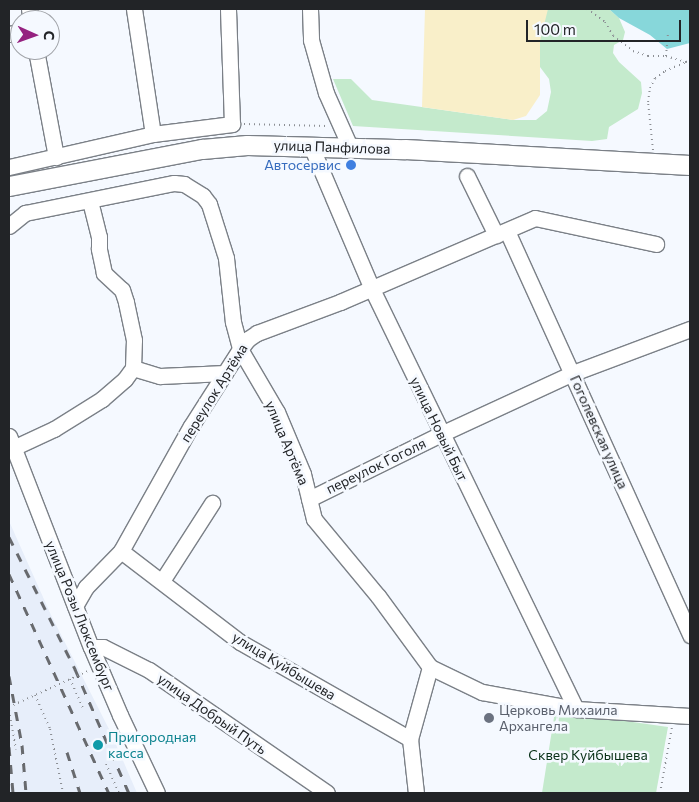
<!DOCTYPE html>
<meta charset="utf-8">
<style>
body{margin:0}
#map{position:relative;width:699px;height:802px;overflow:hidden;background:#f5f9ff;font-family:Commissioner,sans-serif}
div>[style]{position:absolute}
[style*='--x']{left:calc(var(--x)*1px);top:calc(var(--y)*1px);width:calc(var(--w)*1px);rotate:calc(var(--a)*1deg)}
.built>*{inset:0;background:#e7eefa}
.green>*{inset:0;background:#c4eacc}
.sand>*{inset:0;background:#f9efc9}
.water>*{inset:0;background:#87d7da}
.path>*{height:2px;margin-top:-1px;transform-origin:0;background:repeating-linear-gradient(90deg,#8c8f94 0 1px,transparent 0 5px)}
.roads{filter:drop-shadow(1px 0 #7b8087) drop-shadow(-1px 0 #7b8087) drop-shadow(0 1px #7b8087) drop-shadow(0 -1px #7b8087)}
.minor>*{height:15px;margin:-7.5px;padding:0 7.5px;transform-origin:7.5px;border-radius:7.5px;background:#fff}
.major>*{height:19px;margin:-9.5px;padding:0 9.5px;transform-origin:9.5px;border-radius:9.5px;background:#fff}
.rail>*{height:3px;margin-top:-1.5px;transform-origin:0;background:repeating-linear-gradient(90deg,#686a6e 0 9px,transparent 0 18px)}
.path-bridge>*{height:2px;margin-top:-1px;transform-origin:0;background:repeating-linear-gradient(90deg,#8c8f94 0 1px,transparent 0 5px)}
.dots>*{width:14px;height:14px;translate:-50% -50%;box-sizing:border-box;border:2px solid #f5f9ff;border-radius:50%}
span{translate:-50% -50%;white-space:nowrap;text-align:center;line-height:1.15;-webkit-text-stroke:5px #f5f9ff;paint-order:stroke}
.street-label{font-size:14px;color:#222427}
.shop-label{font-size:14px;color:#366cbe}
.right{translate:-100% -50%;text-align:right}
.worship-label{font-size:14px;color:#5b616d}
.left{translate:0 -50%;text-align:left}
.culture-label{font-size:14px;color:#0d838f}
.park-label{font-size:14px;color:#093218}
.frame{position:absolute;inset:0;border:10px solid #222427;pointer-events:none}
.north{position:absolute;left:10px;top:10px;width:50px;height:50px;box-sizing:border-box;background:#f5f9ff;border:1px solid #a1a4a9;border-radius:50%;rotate:92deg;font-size:14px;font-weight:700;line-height:20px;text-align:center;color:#222427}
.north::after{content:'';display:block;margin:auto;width:18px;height:22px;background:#952280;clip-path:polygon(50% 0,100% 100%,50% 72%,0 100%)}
.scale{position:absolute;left:526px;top:20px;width:155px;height:22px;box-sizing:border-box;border:2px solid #222427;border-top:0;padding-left:6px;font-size:15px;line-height:18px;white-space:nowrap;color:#222427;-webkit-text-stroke:4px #f5f9ff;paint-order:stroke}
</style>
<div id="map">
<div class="built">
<div style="clip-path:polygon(9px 521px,51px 615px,112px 735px,137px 793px,9px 793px)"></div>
</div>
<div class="green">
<div style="clip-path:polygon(547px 9px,609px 9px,619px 18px,625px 32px,623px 40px,614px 45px,613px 53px,619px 62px,641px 82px,642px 93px,638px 109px,609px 127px,607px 139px,592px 141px,353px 126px,333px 79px,351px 79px,372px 100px,513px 120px,536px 120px,547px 111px,551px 92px,549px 79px,537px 63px,535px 52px)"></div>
<div style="clip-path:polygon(555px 711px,668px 727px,656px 793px,542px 793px)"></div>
</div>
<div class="sand">
<div style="clip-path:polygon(425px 9px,548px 9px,540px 41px,540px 95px,526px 116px,513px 120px,422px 107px)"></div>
</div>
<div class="water">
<div style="clip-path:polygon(609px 9px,690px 9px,690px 43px,667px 49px,650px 35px,619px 18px)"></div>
</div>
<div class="path">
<div style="--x:587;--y:9;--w:22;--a:36"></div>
<div style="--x:605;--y:22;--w:16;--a:60"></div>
<div style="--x:613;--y:36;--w:25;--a:37"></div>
<div style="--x:633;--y:51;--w:16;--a:18"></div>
<div style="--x:648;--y:56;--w:18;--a:0"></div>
<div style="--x:666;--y:56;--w:21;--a:17"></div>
<div style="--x:686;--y:62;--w:4;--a:-14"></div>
<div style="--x:666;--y:56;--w:23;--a:-85"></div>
<div style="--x:244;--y:124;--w:83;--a:1.4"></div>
<div style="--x:653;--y:150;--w:48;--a:-95.9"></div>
<div style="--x:648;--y:102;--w:14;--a:-82"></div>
<div style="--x:650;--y:88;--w:11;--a:-63"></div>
<div style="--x:655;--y:78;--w:12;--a:-35"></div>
<div style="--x:665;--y:71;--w:23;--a:-23"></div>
<div style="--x:70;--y:679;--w:34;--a:66"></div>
<div style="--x:35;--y:695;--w:37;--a:66"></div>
<div style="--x:50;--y:729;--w:65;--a:78.5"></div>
<div style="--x:9;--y:710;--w:40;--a:80"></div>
<div style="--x:106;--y:764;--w:32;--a:66"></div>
<div style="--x:660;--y:793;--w:67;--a:-79.7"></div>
</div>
<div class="roads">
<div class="minor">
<div style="--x:29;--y:9;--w:11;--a:80"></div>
<div style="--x:134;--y:9;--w:126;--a:81.4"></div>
<div style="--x:310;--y:9;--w:31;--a:88"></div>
<div style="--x:311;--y:40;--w:55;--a:74.2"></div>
<div style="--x:326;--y:93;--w:59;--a:66"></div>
<div style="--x:9;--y:34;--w:11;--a:-10"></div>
<div style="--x:36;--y:50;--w:109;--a:79.4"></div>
<div style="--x:311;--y:146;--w:153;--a:66.9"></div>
<div style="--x:371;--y:287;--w:469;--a:64.1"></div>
<div style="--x:9;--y:167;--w:148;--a:-12.9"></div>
<div style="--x:153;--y:134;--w:80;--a:-7.2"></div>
<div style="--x:232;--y:124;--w:115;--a:-92"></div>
<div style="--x:467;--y:176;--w:66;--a:63.8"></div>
<div style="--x:9;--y:226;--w:21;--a:-39"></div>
<div style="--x:25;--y:213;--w:152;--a:-11.4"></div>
<div style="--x:174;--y:183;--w:10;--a:6"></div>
<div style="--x:184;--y:184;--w:22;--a:32"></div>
<div style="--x:203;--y:196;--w:10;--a:53"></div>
<div style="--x:209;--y:204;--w:57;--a:72.5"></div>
<div style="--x:226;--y:258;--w:64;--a:83.8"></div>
<div style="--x:233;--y:322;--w:28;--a:75"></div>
<div style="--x:240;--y:349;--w:73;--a:59.6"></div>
<div style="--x:277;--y:412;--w:67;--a:67.2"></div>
<div style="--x:303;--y:474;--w:46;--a:76.3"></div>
<div style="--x:314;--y:519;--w:100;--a:50.3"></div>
<div style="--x:378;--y:596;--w:88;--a:53.8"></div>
<div style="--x:430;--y:667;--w:75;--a:105.5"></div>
<div style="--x:507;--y:231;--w:444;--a:65.6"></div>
<div style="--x:133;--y:368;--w:28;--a:17"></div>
<div style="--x:160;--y:376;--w:65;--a:-2.6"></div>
<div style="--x:9;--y:436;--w:226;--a:68.8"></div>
<div style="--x:91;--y:647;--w:74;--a:66.9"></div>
<div style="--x:120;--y:715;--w:86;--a:64.6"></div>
<div style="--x:13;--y:448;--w:45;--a:-24.9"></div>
<div style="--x:54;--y:429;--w:57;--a:-32"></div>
<div style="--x:102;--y:399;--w:30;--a:-41"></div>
<div style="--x:125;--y:379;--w:14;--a:-54"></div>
<div style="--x:133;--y:368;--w:28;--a:-88"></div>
<div style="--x:134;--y:340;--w:39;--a:-102"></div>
<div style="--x:126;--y:302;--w:13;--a:-108"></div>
<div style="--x:122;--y:290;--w:25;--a:-137"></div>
<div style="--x:104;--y:273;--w:25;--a:-102"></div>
<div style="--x:99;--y:249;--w:12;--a:-90"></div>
<div style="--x:99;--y:237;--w:36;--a:-104"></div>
<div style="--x:309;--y:499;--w:147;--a:-26.2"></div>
<div style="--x:441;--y:434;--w:145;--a:-24.8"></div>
<div style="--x:573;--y:373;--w:125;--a:-20.6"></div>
<div style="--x:121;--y:551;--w:150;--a:37.4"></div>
<div style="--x:240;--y:642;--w:196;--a:29.7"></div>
<div style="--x:410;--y:739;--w:54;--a:83.7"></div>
<div style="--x:162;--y:581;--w:93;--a:-57.3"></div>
<div style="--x:75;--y:606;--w:22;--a:-60"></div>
<div style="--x:86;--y:587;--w:50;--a:-45.8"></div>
<div style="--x:121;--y:551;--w:143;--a:-60.8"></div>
<div style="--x:191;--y:426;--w:91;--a:-57.5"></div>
<div style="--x:240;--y:349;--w:13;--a:-51"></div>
<div style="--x:248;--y:339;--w:11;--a:-34"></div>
<div style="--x:257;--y:333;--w:89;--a:-20.5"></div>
<div style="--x:340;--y:302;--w:212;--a:-23.3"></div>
<div style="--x:535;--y:218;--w:124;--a:12.1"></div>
<div style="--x:91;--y:647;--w:12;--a:0"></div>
<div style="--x:103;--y:647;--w:51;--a:26.6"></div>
<div style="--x:149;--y:670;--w:216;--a:34.6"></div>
<div style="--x:430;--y:667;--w:58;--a:25.7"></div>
<div style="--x:482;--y:692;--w:96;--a:10.3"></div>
<div style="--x:576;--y:709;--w:114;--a:3.5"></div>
</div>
<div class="major">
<div style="--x:9;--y:186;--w:197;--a:-10.9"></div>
<div style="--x:202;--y:149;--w:45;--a:-5.1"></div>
<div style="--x:247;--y:145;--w:158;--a:1.5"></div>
<div style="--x:405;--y:149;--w:285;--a:3.2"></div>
</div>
</div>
<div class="rail">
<div style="--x:9;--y:537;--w:148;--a:63.4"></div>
<div style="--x:75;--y:669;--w:135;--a:66.5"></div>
<div style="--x:9;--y:574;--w:241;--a:65.5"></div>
<div style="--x:9;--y:676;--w:70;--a:79.3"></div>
<div style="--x:22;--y:745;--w:48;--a:85.2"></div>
<div style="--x:9;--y:747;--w:46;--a:85"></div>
<div style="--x:67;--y:752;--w:43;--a:72.4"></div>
</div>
<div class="path-bridge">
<div style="--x:9;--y:707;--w:87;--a:-24.5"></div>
</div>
<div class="dots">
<div style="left:351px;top:165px;background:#3f7fe0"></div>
<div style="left:489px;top:718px;background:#6b7280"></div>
<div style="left:98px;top:745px;background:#0f9aa8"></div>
</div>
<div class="street-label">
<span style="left:332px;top:147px;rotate:2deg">улица Панфилова</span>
<span style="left:214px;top:393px;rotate:-58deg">переулок Артёма</span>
<span style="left:439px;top:429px;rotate:64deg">улица Новый Быт</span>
<span style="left:599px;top:432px;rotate:66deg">Гоголевская улица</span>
<span style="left:287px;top:443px;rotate:67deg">улица Артёма</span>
<span style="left:376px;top:466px;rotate:-26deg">переулок Гоголя</span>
<span style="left:80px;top:616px;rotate:68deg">улица Розы Люксембург</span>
<span style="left:284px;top:666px;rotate:31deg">улица Куйбышева</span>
<span style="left:212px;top:714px;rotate:35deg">улица Добрый Путь</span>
</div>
<div class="shop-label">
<span class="right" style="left:341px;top:165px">Автосервис</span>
</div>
<div class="worship-label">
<span class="left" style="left:499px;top:718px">Церковь Михаила<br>Архангела</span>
</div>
<div class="culture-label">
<span class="left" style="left:108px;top:745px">Пригородная<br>касса</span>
</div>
<div class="park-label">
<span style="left:588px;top:755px">Сквер Куйбышева</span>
</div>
<div class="frame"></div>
<div class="north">С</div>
<div class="scale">100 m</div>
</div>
